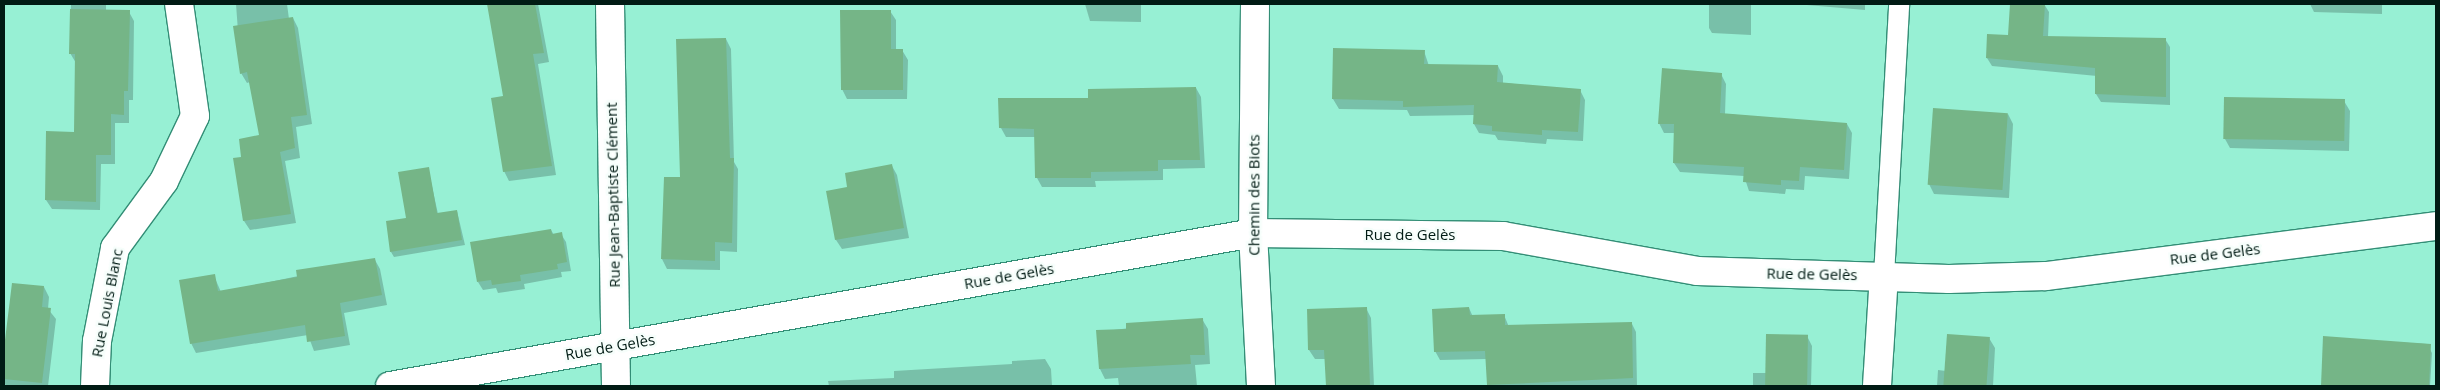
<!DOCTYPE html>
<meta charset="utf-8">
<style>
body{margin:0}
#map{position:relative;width:2440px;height:390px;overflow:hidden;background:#97f0d4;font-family:"Open Sans",sans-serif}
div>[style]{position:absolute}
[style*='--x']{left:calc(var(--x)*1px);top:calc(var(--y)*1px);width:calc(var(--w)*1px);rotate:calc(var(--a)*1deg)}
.shadow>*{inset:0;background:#0003}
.building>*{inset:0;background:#75b587;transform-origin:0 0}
.roads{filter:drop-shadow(1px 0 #338e76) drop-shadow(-1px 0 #338e76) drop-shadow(0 1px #338e76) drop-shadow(0 -1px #338e76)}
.service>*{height:20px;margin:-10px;padding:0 10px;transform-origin:10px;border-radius:10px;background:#fff}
.minor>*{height:28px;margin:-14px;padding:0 14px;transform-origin:14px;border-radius:14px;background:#fff}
span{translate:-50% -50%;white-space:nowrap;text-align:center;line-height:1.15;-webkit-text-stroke:5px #f6fefb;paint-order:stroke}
.street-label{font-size:15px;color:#011b14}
.frame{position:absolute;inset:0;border:5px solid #011b14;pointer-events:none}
</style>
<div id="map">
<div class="shadow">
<div style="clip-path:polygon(71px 4px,106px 4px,106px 11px,129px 12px,134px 21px,133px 100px,129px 100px,129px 123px,115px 123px,115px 164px,101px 164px,100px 210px,52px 209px,46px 200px,75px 133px,76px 63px,70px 53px)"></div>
<div style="clip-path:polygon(236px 4px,287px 4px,289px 19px,293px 18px,298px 28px,312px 124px,296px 127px,300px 158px,285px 161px,296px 223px,250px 230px,244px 221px,243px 159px,260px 136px,250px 82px,247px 83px,241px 73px)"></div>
<div style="clip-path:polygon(488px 4px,538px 4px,549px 62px,538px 64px,556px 175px,509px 181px,504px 171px,504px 97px)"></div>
<div style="clip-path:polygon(1085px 4px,1141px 4px,1141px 22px,1090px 21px)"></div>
<div style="clip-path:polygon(1709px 4px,1751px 4px,1751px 35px,1712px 33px,1709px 28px)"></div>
<div style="clip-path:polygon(1795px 4px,1865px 4px,1865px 10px)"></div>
<div style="clip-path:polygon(2011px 4px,2044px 4px,2049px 12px,2048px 37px,2165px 39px,2170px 47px,2170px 105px,2101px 102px,2096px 94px,2097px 76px,1992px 66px,1987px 58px,2009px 36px)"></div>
<div style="clip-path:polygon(2310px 4px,2382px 4px,2382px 14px,2314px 12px)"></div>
<div style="clip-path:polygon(890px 11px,896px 20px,896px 50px,902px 50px,908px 60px,907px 99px,847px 99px,842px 89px)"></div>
<div style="clip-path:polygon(726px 39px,731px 49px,734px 162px,738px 169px,737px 252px,720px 251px,720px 270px,667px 269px,662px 259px,681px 179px)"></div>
<div style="clip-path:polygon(1424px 51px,1429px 66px,1498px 66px,1503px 76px,1503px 83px,1580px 90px,1585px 100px,1583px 141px,1547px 139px,1546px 144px,1498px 140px,1495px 135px,1479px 133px,1474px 124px,1474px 115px,1410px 116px,1407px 110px,1339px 109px,1333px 99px)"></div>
<div style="clip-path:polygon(1721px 74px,1726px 84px,1725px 114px,1847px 124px,1852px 133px,1849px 179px,1805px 176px,1804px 190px,1786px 189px,1785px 194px,1749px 191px,1744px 176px,1680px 172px,1674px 163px,1675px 133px,1664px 133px,1659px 123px)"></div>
<div style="clip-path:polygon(1196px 88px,1201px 97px,1205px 168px,1163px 169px,1163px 180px,1095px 181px,1096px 187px,1042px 187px,1037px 178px,1035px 137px,1006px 137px,1001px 128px,1089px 100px)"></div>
<div style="clip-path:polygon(2344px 101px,2350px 111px,2349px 151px,2230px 148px,2225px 139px)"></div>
<div style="clip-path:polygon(2008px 114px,2013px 124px,2009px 198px,1934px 194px,1929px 184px)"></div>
<div style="clip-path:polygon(892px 166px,897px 175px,909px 238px,842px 249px,836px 240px,848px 188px)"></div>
<div style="clip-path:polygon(428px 168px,438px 214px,457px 211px,465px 245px,394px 257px,391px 252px)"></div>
<div style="clip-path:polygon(551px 230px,554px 235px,561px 234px,566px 242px,571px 271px,561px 272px,562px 277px,524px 284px,525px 289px,498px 293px,496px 288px,483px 290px,478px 282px)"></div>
<div style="clip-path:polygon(375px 260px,380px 269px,387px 305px,344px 313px,350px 345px,314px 351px,308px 335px,196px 353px,191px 343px,214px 276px,221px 292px)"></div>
<div style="clip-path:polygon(13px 284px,44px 287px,49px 297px,48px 309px,56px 319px,48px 386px,6px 386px,4px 382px)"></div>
<div style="clip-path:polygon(1366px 308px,1371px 318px,1374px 386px,1327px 386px,1326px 359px,1315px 359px,1309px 350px)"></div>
<div style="clip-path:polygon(1469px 308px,1473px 317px,1504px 315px,1509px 327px,1632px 324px,1636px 332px,1637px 386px,1489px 386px,1487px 359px,1440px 360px,1435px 351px)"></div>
<div style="clip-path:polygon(1202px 319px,1208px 329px,1210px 364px,1195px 365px,1197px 386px,1119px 386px,1118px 378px,1105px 379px,1100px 369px,1098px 332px)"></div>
<div style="clip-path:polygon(1807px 336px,1812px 346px,1811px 386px,1753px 386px,1753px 373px,1766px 373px)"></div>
<div style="clip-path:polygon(1989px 338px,1995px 348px,1993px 386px,1937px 386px,1938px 370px,1946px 371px)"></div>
<div style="clip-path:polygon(2325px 338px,2427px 344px,2432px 353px,2430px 386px,2322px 386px)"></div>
<div style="clip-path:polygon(1045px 359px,1051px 369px,1052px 386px,829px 386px,828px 381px,894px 378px,894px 371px,1012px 364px,1012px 361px)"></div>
</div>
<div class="building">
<div style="clip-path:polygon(487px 4px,535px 4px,544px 53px,533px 54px,552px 166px,503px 172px,491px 98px,503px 96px)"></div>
<div style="clip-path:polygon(2010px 4px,2045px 4px,2043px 36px,2166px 38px,2166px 97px,2095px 94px,2095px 68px,1986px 58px,1987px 34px,2008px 35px)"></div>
<div style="clip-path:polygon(70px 9px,130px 10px,128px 91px,124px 91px,124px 115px,111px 114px,111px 155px,96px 155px,96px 202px,45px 200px,46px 131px,74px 132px,75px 54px,69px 54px)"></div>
<div style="clip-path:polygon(840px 10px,891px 10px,891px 49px,903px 49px,903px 90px,841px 90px)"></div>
<div style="clip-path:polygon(293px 17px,307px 115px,291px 117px,295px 148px,280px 152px,291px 214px,243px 221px,233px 158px,241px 157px,239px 139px,259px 135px,247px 72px,240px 74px,233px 26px)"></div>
<div style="clip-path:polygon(726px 38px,730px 158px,734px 158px,732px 243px,715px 242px,715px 261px,661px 259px,664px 177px,680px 177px,676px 39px)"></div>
<div style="clip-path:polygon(1333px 48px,1425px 50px,1424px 64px,1498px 65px,1497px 82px,1581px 89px,1578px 132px,1542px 130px,1542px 135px,1492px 131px,1492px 126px,1473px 124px,1474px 105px,1403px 107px,1403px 101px,1332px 99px)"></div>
<div style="clip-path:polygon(1662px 68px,1722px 73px,1720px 113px,1847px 123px,1844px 170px,1800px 167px,1799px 181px,1781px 180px,1781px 185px,1743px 182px,1744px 167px,1673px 163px,1674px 124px,1658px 124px)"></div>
<div style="clip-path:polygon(1196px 87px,1200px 160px,1158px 160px,1158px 171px,1091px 172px,1091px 178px,1035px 178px,1034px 129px,999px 128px,998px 98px,1088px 98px,1088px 89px)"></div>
<div style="left:2224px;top:97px;width:121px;height:42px;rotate:1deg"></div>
<div style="left:1933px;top:108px;width:75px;height:77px;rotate:4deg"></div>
<div style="clip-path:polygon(892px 164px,904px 228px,835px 240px,826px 191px,847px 187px,845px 173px)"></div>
<div style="clip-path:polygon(429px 167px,437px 213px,457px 210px,462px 240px,390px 252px,386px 221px,406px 218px,398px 172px)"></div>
<div style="clip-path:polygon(551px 229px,552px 234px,562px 232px,567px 262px,557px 264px,558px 269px,520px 275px,521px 281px,492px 285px,491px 280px,477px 282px,470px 242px)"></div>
<div style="clip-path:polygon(375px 258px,382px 295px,340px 303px,345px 336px,307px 342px,305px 325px,190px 344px,179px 280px,215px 274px,218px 291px,297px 277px,296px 270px)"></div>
<div style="clip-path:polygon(12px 283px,44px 286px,42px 307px,51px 308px,42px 383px,4px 379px,4px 348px)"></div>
<div style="clip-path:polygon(1367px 307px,1370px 386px,1326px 386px,1324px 350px,1308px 350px,1307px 309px)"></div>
<div style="clip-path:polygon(1469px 307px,1470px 315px,1505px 314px,1505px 325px,1632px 322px,1633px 378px,1487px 385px,1485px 351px,1434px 352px,1432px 309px)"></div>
<div style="clip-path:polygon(1203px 318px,1205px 355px,1190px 355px,1191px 364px,1099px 369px,1096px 330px,1126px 329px,1126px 323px)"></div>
<div style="left:1766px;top:334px;width:42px;height:52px;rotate:1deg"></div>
<div style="left:1947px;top:334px;width:43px;height:52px;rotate:4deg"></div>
<div style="clip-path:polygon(2323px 336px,2431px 344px,2429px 386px,2321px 386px)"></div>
</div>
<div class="roads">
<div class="service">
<div style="--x:1884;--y:276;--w:272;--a:-86.8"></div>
</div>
<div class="minor">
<div style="--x:610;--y:4;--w:382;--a:89.1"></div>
<div style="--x:1255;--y:4;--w:229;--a:90.5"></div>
<div style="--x:1253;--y:233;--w:153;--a:87"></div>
<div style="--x:95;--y:386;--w:45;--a:-87.5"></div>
<div style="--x:97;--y:341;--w:95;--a:-79"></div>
<div style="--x:115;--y:248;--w:83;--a:-53.8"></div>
<div style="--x:164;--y:181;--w:72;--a:-64.5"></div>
<div style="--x:195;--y:116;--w:113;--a:-98.1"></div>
<div style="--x:390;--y:386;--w:876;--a:-10.05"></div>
<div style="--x:1253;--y:233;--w:250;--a:0.7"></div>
<div style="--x:1503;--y:236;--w:197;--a:10.2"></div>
<div style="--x:1697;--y:271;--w:252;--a:1.8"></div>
<div style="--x:1949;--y:279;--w:97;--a:-1.8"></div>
<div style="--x:2046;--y:276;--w:393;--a:-7.3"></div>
<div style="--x:1877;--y:386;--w:110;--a:-86.4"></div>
</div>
</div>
<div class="street-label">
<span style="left:613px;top:195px;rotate:-91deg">Rue Jean-Baptiste Clément</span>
<span style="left:1254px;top:195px;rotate:-90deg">Chemin des Biots</span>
<span style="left:1410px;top:235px">Rue de Gelès</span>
<span style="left:2215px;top:254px;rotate:-7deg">Rue de Gelès</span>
<span style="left:1812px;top:274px;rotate:1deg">Rue de Gelès</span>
<span style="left:1009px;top:276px;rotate:-10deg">Rue de Gelès</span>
<span style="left:107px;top:303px;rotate:-79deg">Rue Louis Blanc</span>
<span style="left:610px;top:347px;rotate:-10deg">Rue de Gelès</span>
</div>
<div class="frame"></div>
</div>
